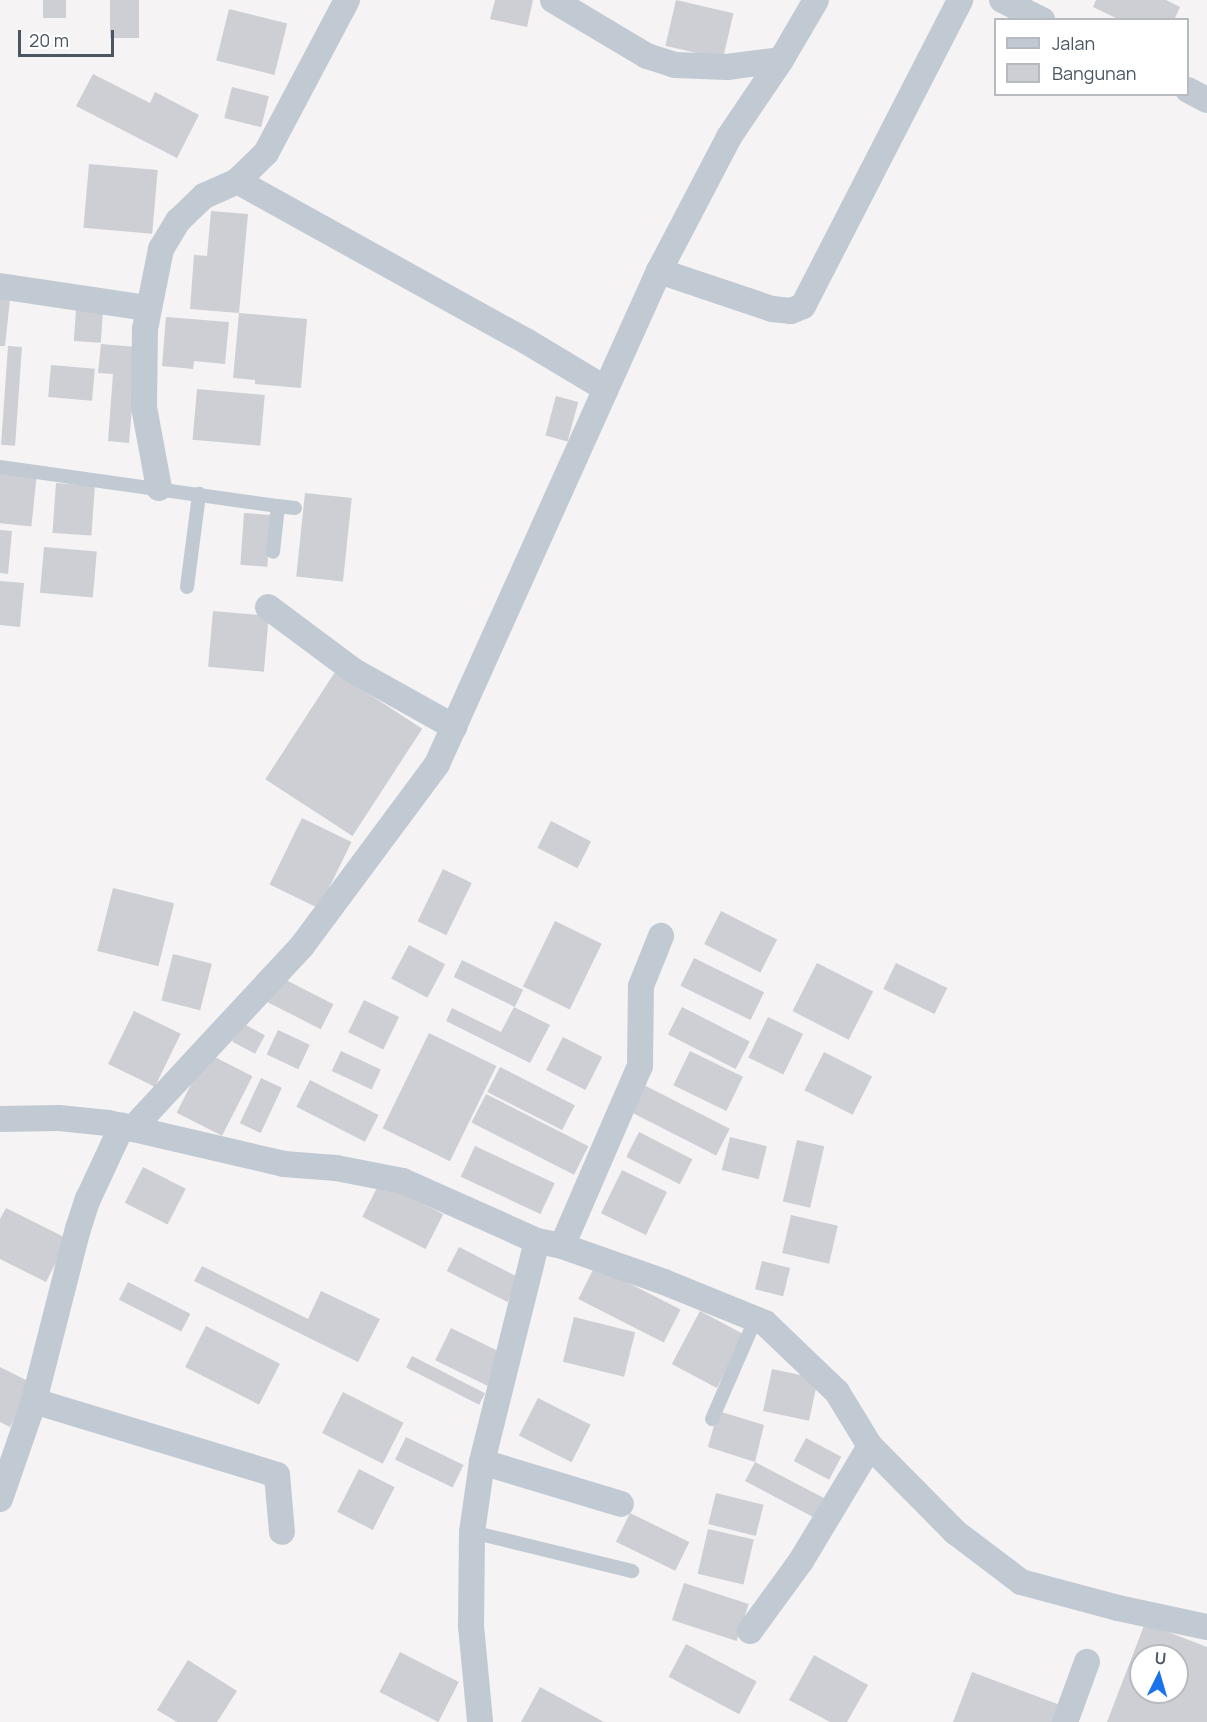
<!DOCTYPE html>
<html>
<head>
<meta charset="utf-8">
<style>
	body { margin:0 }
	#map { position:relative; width:1207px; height:1722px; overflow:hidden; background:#f5f3f3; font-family:Manrope,sans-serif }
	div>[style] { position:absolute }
	.building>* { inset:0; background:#cdcfd5; transform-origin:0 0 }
	.service>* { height:14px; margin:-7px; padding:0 7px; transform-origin:7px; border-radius:7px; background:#c1cad2 }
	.minor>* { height:26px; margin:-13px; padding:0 13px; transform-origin:13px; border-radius:13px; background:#c1cad2 }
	span { translate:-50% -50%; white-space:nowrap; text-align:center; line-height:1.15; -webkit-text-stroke:4.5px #fff; paint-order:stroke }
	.legend { position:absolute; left:994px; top:18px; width:195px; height:78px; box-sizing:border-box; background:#fff; border:2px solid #b7bbc0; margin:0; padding:8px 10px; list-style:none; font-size:18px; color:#4a5661 }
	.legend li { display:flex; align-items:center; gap:12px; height:30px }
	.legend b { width:30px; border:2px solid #b7bbc0 }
	.north { position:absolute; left:1129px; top:1644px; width:60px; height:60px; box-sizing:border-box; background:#fff; border:2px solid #b7bbc0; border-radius:50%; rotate:5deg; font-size:16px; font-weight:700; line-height:24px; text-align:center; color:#4a5661 }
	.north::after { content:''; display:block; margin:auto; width:21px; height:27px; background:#1a73e8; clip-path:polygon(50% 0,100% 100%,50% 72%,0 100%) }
	.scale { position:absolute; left:18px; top:30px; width:96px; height:27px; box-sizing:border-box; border:3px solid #4a5661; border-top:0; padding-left:8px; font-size:18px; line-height:21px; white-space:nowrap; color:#4a5661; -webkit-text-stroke:4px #fff; paint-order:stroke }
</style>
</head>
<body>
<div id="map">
	<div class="building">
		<i style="left:43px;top:0;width:23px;height:18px"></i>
		<i style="left:110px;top:0;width:29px;height:38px"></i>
		<i style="clip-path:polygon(495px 0,533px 0,527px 27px,490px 19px)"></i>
		<i style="left:676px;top:0;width:59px;height:47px;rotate:13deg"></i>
		<i style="clip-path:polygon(1096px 0,1166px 0,1180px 7px,1174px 20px,1120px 20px,1093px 7px)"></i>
		<i style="left:229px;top:9px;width:60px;height:53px;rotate:14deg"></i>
		<i style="clip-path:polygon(93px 74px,150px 103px,155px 92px,199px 115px,177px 158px,76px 106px)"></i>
		<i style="left:232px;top:87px;width:38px;height:32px;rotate:14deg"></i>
		<i style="left:89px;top:164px;width:69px;height:64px;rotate:5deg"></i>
		<i style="clip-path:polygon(211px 211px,248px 214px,239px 313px,190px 309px,194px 255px,207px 256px)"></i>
		<i style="clip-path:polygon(0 289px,11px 290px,5px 346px,0 346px)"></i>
		<i style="left:76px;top:310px;width:27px;height:31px;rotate:4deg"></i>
		<i style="clip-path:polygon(239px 313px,307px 319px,301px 388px,255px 384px,255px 380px,233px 378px)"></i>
		<i style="clip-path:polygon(166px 317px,229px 322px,225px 364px,194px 361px,193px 369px,162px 366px)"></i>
		<i style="clip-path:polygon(101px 344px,137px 347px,129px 443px,108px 441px,113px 374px,98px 373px)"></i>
		<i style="left:8px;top:346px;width:14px;height:99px;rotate:4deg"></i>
		<i style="left:51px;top:365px;width:44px;height:32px;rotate:5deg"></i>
		<i style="left:197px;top:389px;width:68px;height:51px;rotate:5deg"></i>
		<i style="left:556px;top:396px;width:23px;height:41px;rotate:15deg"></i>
		<i style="left:0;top:471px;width:37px;height:52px;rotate:6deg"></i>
		<i style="left:56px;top:483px;width:39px;height:50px;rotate:4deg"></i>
		<i style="left:305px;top:493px;width:47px;height:84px;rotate:6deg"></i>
		<i style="left:244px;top:513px;width:27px;height:52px;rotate:4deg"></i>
		<i style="clip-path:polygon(0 530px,12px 531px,8px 574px,0 573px)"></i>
		<i style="left:44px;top:547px;width:53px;height:46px;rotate:5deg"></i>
		<i style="clip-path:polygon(0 581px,24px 583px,20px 627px,0 625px)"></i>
		<i style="left:213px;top:611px;width:56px;height:56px;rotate:5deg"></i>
		<i style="left:335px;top:672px;width:104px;height:128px;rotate:33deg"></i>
		<i style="left:302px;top:818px;width:55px;height:74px;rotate:26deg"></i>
		<i style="left:551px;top:821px;width:45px;height:30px;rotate:27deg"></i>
		<i style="left:443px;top:869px;width:32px;height:58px;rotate:26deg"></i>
		<i style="left:113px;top:888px;width:63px;height:65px;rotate:14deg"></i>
		<i style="left:721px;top:911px;width:63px;height:37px;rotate:27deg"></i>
		<i style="left:555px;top:921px;width:52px;height:73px;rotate:26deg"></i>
		<i style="left:409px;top:945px;width:41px;height:38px;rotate:28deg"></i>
		<i style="left:173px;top:954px;width:40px;height:48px;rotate:14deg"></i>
		<i style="left:694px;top:958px;width:78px;height:31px;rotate:26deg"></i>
		<i style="left:462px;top:960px;width:68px;height:19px;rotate:26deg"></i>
		<i style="left:817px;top:963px;width:63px;height:54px;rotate:27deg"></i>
		<i style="left:896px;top:963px;width:57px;height:29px;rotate:26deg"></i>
		<i style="left:280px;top:977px;width:60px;height:28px;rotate:27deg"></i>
		<i style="left:364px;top:1000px;width:39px;height:36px;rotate:26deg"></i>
		<i style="clip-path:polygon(514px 1007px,550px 1025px,530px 1063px,446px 1021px,452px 1008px,501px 1032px)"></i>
		<i style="left:682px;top:1007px;width:76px;height:31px;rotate:27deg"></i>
		<i style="left:134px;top:1011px;width:52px;height:59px;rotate:26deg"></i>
		<i style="left:768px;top:1017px;width:39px;height:45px;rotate:26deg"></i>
		<i style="left:242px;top:1023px;width:26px;height:21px;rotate:28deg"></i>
		<i style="left:278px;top:1030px;width:35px;height:27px;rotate:25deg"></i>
		<i style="left:429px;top:1033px;width:75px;height:106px;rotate:26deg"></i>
		<i style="left:563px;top:1037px;width:44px;height:37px;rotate:27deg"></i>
		<i style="left:341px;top:1051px;width:44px;height:22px;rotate:25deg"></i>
		<i style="left:690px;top:1051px;width:59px;height:38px;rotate:26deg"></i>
		<i style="left:824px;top:1052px;width:54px;height:43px;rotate:27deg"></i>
		<i style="left:207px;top:1053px;width:51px;height:67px;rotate:27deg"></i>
		<i style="left:500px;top:1067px;width:84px;height:28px;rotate:27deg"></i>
		<i style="left:261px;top:1078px;width:23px;height:50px;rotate:25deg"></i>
		<i style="left:310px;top:1080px;width:77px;height:30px;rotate:27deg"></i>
		<i style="left:638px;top:1082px;width:103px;height:30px;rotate:27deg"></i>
		<i style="left:486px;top:1094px;width:115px;height:32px;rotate:27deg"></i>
		<i style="left:639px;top:1132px;width:60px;height:28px;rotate:27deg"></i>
		<i style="left:730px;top:1137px;width:38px;height:34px;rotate:14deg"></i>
		<i style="left:797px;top:1140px;width:28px;height:63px;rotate:13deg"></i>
		<i style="left:475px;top:1146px;width:88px;height:34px;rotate:25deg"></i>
		<i style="left:143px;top:1167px;width:48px;height:40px;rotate:27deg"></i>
		<i style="left:622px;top:1170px;width:50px;height:48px;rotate:26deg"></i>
		<i style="left:380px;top:1182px;width:71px;height:39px;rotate:27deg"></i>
		<i style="clip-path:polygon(6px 1208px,68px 1239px,46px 1282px,0 1259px,0 1219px)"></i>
		<i style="left:791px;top:1215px;width:48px;height:39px;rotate:13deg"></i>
		<i style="left:459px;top:1247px;width:68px;height:27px;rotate:27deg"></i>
		<i style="left:762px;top:1261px;width:29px;height:29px;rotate:14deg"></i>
		<i style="clip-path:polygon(202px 1266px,308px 1319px,321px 1291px,380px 1319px,358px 1362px,194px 1281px)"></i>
		<i style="left:595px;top:1266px;width:96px;height:37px;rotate:27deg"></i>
		<i style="left:128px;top:1282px;width:70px;height:20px;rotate:27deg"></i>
		<i style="left:700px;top:1311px;width:51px;height:60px;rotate:28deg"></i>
		<i style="left:574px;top:1317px;width:63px;height:46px;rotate:14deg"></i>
		<i style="left:206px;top:1326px;width:83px;height:46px;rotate:27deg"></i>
		<i style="left:451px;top:1328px;width:58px;height:36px;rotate:26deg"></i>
		<i style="left:412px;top:1356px;width:82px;height:13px;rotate:27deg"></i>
		<i style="clip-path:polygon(0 1367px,32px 1383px,10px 1427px,0 1422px)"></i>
		<i style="left:772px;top:1369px;width:47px;height:43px;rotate:12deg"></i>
		<i style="left:343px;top:1392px;width:68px;height:46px;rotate:27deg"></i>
		<i style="left:538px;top:1398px;width:59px;height:42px;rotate:27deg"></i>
		<i style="clip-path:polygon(718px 1411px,764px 1425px,755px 1462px,824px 1498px,813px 1517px,745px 1481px,755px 1462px,708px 1447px)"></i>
		<i style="left:406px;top:1437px;width:64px;height:25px;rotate:26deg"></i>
		<i style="left:806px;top:1438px;width:40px;height:26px;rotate:28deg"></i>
		<i style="left:359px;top:1469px;width:40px;height:48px;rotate:27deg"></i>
		<i style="left:716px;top:1493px;width:49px;height:32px;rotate:14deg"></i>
		<i style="left:630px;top:1513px;width:66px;height:32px;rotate:26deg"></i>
		<i style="left:708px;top:1529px;width:47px;height:46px;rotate:13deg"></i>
		<i style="left:684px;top:1583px;width:68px;height:39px;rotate:18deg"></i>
		<i style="clip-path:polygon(evenodd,1145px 1623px,1207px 1647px,1207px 1722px,1107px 1722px,1145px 1623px,1141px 1656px,1177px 1656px,1177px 1692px,1141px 1692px,1141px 1656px)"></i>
		<i style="left:686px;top:1644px;width:80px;height:37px;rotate:28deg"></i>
		<i style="left:400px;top:1652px;width:66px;height:45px;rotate:27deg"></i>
		<i style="clip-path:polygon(814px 1655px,868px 1685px,847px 1722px,830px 1722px,789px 1700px)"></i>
		<i style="clip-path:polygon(188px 1660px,237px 1691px,217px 1722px,177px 1722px,157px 1710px)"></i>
		<i style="clip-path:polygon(972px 1672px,1063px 1706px,1057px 1722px,953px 1722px)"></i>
		<i style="clip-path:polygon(540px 1687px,604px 1722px,521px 1722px)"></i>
	</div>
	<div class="service">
		<i style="left:0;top:467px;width:281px;rotate:8deg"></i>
		<i style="left:278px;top:506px;width:46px;rotate:96.2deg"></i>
		<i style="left:278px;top:506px;width:17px;rotate:7deg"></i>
		<i style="left:187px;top:587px;width:94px;rotate:-82.6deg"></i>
		<i style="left:712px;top:1419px;width:110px;rotate:-66.5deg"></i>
		<i style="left:472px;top:1532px;width:165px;rotate:13.7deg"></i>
	</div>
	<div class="minor">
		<i style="left:553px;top:0;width:109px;rotate:30.8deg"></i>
		<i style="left:647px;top:56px;width:29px;rotate:18deg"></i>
		<i style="left:675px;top:65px;width:52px;rotate:2.2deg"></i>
		<i style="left:727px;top:67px;width:54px;rotate:-7.4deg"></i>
		<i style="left:1002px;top:0;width:45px;rotate:26.6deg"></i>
		<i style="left:1188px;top:90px;width:21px;rotate:28deg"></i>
		<i style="left:237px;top:181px;width:330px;rotate:29deg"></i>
		<i style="left:526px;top:341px;width:93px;rotate:31deg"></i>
		<i style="left:659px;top:271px;width:119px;rotate:18.6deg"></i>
		<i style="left:772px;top:309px;width:19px;rotate:6deg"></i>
		<i style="left:791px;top:311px;width:13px;rotate:-23deg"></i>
		<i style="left:803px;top:306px;width:344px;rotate:-62.8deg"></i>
		<i style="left:0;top:286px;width:149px;rotate:8.5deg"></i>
		<i style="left:159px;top:488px;width:82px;rotate:-100.5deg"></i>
		<i style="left:144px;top:407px;width:78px;rotate:-89.3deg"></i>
		<i style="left:145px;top:329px;width:82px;rotate:-78.7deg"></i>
		<i style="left:161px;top:249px;width:33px;rotate:-59deg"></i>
		<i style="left:178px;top:221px;width:36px;rotate:-44deg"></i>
		<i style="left:204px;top:196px;width:36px;rotate:-24deg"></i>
		<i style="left:237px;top:181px;width:40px;rotate:-44deg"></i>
		<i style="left:266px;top:153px;width:173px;rotate:-62.1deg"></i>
		<i style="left:268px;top:607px;width:107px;rotate:36.7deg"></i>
		<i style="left:354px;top:671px;width:115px;rotate:29.2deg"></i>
		<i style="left:0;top:1119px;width:59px;rotate:-1deg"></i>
		<i style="left:59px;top:1118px;width:49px;rotate:5.8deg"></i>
		<i style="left:108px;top:1123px;width:181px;rotate:13.1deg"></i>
		<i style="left:284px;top:1164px;width:52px;rotate:4.4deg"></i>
		<i style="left:336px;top:1168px;width:68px;rotate:11deg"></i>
		<i style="left:403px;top:1181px;width:147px;rotate:24.1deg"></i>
		<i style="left:537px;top:1241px;width:228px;rotate:104deg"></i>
		<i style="left:482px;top:1462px;width:71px;rotate:98.1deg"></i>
		<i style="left:472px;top:1532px;width:94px;rotate:90.6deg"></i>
		<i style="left:471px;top:1626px;width:96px;rotate:84.6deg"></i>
		<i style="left:132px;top:1129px;width:250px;rotate:-47.1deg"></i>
		<i style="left:302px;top:946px;width:227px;rotate:-53.4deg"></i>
		<i style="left:437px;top:764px;width:541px;rotate:-65.76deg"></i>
		<i style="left:659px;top:271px;width:151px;rotate:-62.4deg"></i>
		<i style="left:729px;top:137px;width:93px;rotate:-56deg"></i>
		<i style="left:781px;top:60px;width:69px;rotate:-59.7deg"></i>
		<i style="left:537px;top:1241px;width:25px;rotate:11deg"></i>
		<i style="left:562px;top:1246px;width:108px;rotate:19.4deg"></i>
		<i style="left:664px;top:1282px;width:109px;rotate:22.1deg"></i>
		<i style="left:765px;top:1323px;width:100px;rotate:43.8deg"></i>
		<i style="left:837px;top:1392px;width:63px;rotate:58.6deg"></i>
		<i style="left:870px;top:1446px;width:121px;rotate:45.3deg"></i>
		<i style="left:955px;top:1532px;width:83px;rotate:37.1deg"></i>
		<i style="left:1021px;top:1582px;width:100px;rotate:15deg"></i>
		<i style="left:1118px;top:1608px;width:91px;rotate:12.1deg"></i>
		<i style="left:562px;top:1246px;width:196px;rotate:-66.6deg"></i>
		<i style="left:640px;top:1066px;width:80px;rotate:-89.3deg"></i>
		<i style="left:641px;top:986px;width:54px;rotate:-68.2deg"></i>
		<i style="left:34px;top:1401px;width:254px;rotate:16.9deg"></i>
		<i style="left:277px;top:1475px;width:57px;rotate:85deg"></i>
		<i style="left:482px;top:1462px;width:145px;rotate:16.8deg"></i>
		<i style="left:0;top:1499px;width:104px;rotate:-70.9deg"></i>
		<i style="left:34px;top:1401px;width:178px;rotate:-75.7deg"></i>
		<i style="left:78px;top:1229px;width:32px;rotate:-72deg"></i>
		<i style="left:88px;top:1199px;width:81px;rotate:-65deg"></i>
		<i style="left:750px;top:1631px;width:87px;rotate:-53.9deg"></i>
		<i style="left:801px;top:1561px;width:134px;rotate:-59deg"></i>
		<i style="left:1065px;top:1722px;width:64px;rotate:-69.9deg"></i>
	</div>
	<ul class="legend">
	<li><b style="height:8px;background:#c1cad2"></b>Jalan</li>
	<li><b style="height:16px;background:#cdcfd5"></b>Bangunan</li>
	</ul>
	<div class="north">U</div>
	<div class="scale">20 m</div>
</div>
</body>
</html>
